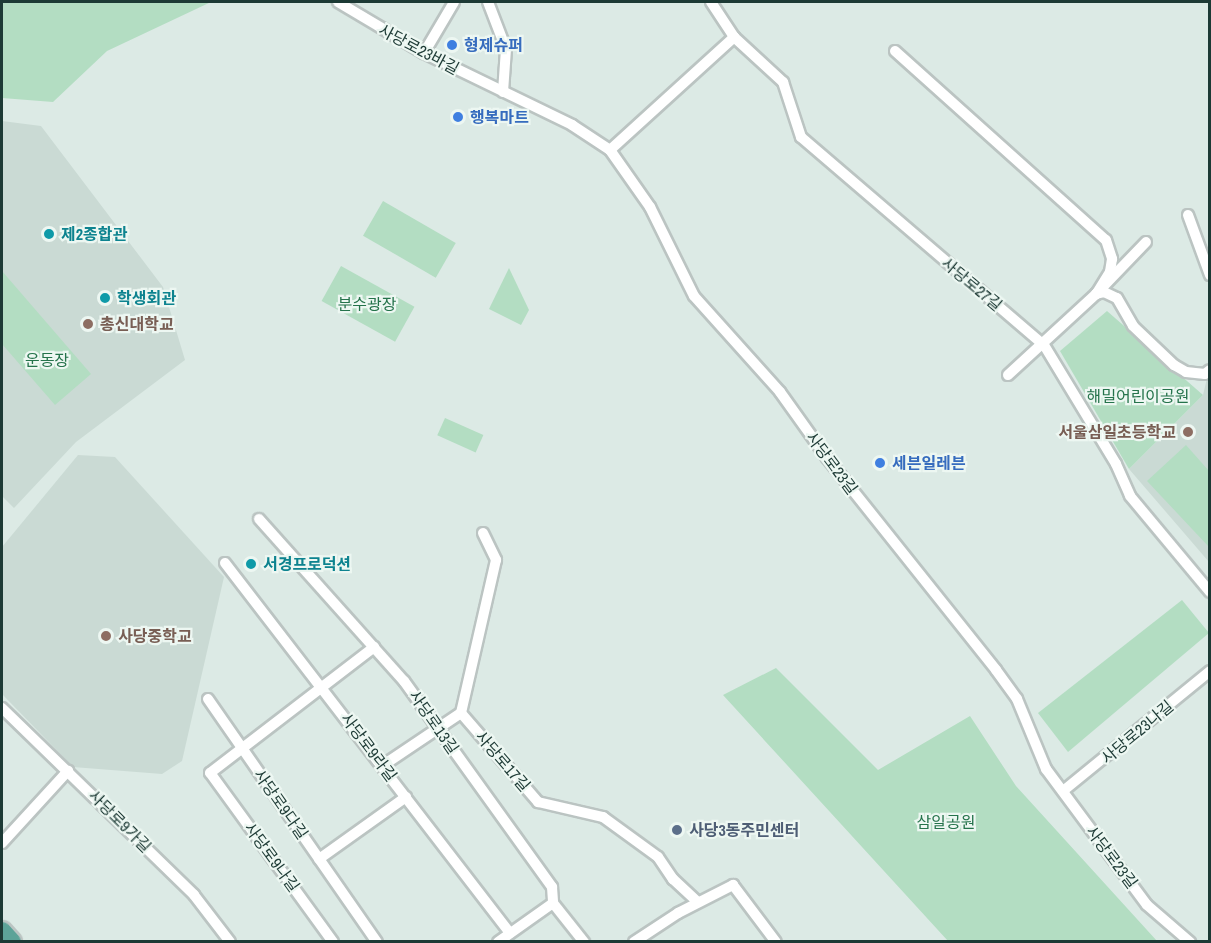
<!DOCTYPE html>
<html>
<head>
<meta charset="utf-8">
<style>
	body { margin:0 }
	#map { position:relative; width:1211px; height:943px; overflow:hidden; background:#dceae5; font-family:"Archivo Narrow","Noto Sans KR",sans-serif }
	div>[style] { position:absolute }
	.built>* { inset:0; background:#cadad4 }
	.green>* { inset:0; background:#b3ddc2; transform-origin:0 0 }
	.roads { filter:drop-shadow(2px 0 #bbc4c2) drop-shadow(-2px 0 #bbc4c2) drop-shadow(0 2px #bbc4c2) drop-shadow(0 -2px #bbc4c2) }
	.minor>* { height:10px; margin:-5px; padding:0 5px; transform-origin:5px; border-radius:5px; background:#fff }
	.primary>* { height:18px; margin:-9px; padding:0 9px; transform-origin:9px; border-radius:9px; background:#5da398 }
	.dots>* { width:16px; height:16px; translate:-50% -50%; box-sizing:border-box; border:3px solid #edf7f2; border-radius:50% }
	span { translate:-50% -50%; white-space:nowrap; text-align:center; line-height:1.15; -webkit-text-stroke:4.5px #edf7f2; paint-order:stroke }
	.shop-label { font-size:16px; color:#366cbe; font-weight:700 }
	.left { translate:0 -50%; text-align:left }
	.street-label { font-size:16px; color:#1d3a35 }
	.culture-label { font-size:16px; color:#0d838f; font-weight:700 }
	.park-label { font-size:16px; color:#25734b }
	.education-label { font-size:16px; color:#785e54; font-weight:700 }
	.right { translate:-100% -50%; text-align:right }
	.service-label { font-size:16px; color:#4e5e75; font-weight:700 }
	.frame { position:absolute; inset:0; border:3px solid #1d3a35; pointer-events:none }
</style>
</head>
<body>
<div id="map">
	<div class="built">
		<i style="clip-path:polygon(2px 121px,41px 126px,163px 287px,185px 360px,76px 442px,14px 508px,2px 496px)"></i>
		<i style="clip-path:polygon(1209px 370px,1209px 562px,1129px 469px,1203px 395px)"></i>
		<i style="clip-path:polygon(78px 455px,115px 457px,224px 577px,182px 761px,162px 774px,73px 767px,2px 694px,2px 547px)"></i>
	</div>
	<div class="green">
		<i style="clip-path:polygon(2px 2px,211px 2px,107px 51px,53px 102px,2px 98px)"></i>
		<i style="left:383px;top:201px;width:84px;height:40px;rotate:30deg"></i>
		<i style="left:341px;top:266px;width:84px;height:40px;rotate:29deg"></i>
		<i style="clip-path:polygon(509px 268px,529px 310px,521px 325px,489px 309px)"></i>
		<i style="clip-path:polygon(2px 271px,91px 374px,55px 405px,2px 344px)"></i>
		<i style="clip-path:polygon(1107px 311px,1203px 395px,1129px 469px,1060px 351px)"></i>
		<i style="left:445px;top:418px;width:42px;height:19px;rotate:24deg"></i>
		<i style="clip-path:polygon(1186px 445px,1209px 471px,1209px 547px,1147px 481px)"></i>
		<i style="clip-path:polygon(1182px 600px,1209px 633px,1068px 752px,1038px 713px)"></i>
		<i style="clip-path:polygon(776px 668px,878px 770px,970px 716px,1016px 786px,1157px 941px,948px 941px,723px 695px)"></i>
	</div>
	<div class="roads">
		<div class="minor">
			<i style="left:338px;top:2px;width:100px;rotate:30.7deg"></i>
			<i style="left:424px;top:53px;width:165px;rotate:25.9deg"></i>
			<i style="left:572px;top:125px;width:45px;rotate:33.3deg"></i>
			<i style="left:610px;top:150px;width:70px;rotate:54.9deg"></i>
			<i style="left:650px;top:207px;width:99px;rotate:63.7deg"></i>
			<i style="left:694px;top:296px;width:129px;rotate:48.1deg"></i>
			<i style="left:780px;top:392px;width:81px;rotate:54.5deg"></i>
			<i style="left:827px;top:458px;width:271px;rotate:51.4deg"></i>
			<i style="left:996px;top:670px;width:36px;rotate:54deg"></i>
			<i style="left:1017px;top:699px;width:76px;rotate:67.5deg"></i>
			<i style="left:1046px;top:769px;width:169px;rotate:53.4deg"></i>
			<i style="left:1147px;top:905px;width:57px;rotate:40.7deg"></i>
			<i style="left:488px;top:2px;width:50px;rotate:69deg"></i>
			<i style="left:506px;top:49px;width:43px;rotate:94deg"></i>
			<i style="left:711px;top:2px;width:42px;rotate:56.7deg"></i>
			<i style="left:734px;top:37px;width:67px;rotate:42.6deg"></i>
			<i style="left:783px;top:82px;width:58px;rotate:71.9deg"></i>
			<i style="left:801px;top:137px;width:320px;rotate:40.6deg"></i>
			<i style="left:1044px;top:345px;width:139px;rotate:58.8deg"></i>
			<i style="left:1116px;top:464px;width:35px;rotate:66deg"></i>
			<i style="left:1130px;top:496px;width:125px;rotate:50.2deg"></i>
			<i style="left:895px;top:51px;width:283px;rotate:41.9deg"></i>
			<i style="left:1106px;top:240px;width:20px;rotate:72deg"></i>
			<i style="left:1112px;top:259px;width:13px;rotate:99deg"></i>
			<i style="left:1110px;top:272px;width:26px;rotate:122deg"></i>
			<i style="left:424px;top:53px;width:59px;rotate:-59.5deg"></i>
			<i style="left:610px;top:150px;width:168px;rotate:-42.3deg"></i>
			<i style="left:1188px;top:215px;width:64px;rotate:69.9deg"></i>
			<i style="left:1096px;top:294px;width:8px;rotate:-14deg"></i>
			<i style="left:1104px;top:292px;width:14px;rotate:25deg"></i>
			<i style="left:1117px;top:298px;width:32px;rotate:60deg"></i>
			<i style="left:1133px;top:326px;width:57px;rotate:43.6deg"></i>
			<i style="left:1174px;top:365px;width:14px;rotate:30deg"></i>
			<i style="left:1186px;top:372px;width:19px;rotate:6deg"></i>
			<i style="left:1205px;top:374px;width:6px;rotate:-39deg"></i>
			<i style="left:1008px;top:375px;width:120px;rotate:-42.6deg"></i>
			<i style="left:1096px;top:294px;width:72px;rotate:-46.1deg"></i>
			<i style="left:259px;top:519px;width:217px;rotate:48.2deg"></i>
			<i style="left:404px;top:681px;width:254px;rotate:54.3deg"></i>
			<i style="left:552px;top:887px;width:16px;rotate:86deg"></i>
			<i style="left:553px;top:903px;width:50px;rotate:51.5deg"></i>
			<i style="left:483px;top:533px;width:30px;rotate:64deg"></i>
			<i style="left:496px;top:560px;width:157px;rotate:102.9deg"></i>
			<i style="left:461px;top:713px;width:118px;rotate:49.1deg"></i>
			<i style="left:538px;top:802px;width:67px;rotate:13deg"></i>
			<i style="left:603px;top:817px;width:68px;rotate:36deg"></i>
			<i style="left:658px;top:857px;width:27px;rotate:56deg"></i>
			<i style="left:673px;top:879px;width:34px;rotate:43deg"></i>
			<i style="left:225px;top:563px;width:467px;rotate:52.4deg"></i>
			<i style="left:208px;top:699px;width:296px;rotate:55.2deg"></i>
			<i style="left:2px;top:708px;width:268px;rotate:44.2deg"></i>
			<i style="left:194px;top:895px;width:59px;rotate:52.5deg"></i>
			<i style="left:382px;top:766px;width:95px;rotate:-33.9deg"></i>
			<i style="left:1063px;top:791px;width:190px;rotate:-39.2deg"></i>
			<i style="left:2px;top:843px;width:98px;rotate:-47.5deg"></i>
			<i style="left:319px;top:859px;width:107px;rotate:-35.5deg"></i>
			<i style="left:333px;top:942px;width:209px;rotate:-126deg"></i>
			<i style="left:210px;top:773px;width:207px;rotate:-37.5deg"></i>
			<i style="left:498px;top:942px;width:67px;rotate:-35.3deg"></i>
			<i style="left:634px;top:942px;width:53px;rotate:-33.4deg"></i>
			<i style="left:678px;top:913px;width:62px;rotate:-27deg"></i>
			<i style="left:733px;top:885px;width:71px;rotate:53deg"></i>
		</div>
		<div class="primary">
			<i style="left:2px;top:931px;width:15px;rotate:48deg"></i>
		</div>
	</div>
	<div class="dots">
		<i style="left:452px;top:45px;background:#3f7fe0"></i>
		<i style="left:458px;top:117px;background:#3f7fe0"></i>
		<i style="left:49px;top:234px;background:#0f9aa8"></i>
		<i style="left:105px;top:298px;background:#0f9aa8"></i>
		<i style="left:88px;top:324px;background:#8d6e63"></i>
		<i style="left:1188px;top:432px;background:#8d6e63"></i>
		<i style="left:880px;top:463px;background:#3f7fe0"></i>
		<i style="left:251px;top:564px;background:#0f9aa8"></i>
		<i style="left:106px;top:636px;background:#8d6e63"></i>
		<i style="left:677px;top:830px;background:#5c6f8a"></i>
	</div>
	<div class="shop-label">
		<span class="left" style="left:464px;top:45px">형제슈퍼</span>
		<span class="left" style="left:470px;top:117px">행복마트</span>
		<span class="left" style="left:892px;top:463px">세븐일레븐</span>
	</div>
	<div class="street-label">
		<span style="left:419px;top:49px;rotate:28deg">사당로23바길</span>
		<span style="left:972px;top:284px;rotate:40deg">사당로27길</span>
		<span style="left:832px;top:463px;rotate:53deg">사당로23길</span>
		<span style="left:434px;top:722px;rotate:55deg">사당로13길</span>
		<span style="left:1137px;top:732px;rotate:-40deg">사당로23나길</span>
		<span style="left:369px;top:747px;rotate:53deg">사당로9라길</span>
		<span style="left:503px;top:761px;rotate:49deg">사당로17길</span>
		<span style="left:281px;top:804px;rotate:55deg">사당로9다길</span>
		<span style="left:120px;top:821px;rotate:45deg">사당로9가길</span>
		<span style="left:272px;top:857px;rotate:54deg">사당로9나길</span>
		<span style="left:1112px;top:857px;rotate:53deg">사당로23길</span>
	</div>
	<div class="culture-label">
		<span class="left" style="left:61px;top:234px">제2종합관</span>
		<span class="left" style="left:117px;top:298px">학생회관</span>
		<span class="left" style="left:263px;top:564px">서경프로덕션</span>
	</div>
	<div class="park-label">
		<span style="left:367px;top:304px">분수광장</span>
		<span style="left:47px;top:360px">운동장</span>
		<span style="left:1138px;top:396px">해밀어린이공원</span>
		<span style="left:946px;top:822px">삼일공원</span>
	</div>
	<div class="education-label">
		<span class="left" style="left:100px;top:324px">총신대학교</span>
		<span class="right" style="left:1176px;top:432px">서울삼일초등학교</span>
		<span class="left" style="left:118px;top:636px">사당중학교</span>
	</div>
	<div class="service-label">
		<span class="left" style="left:689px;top:830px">사당3동주민센터</span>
	</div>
	<div class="frame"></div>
</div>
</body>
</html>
